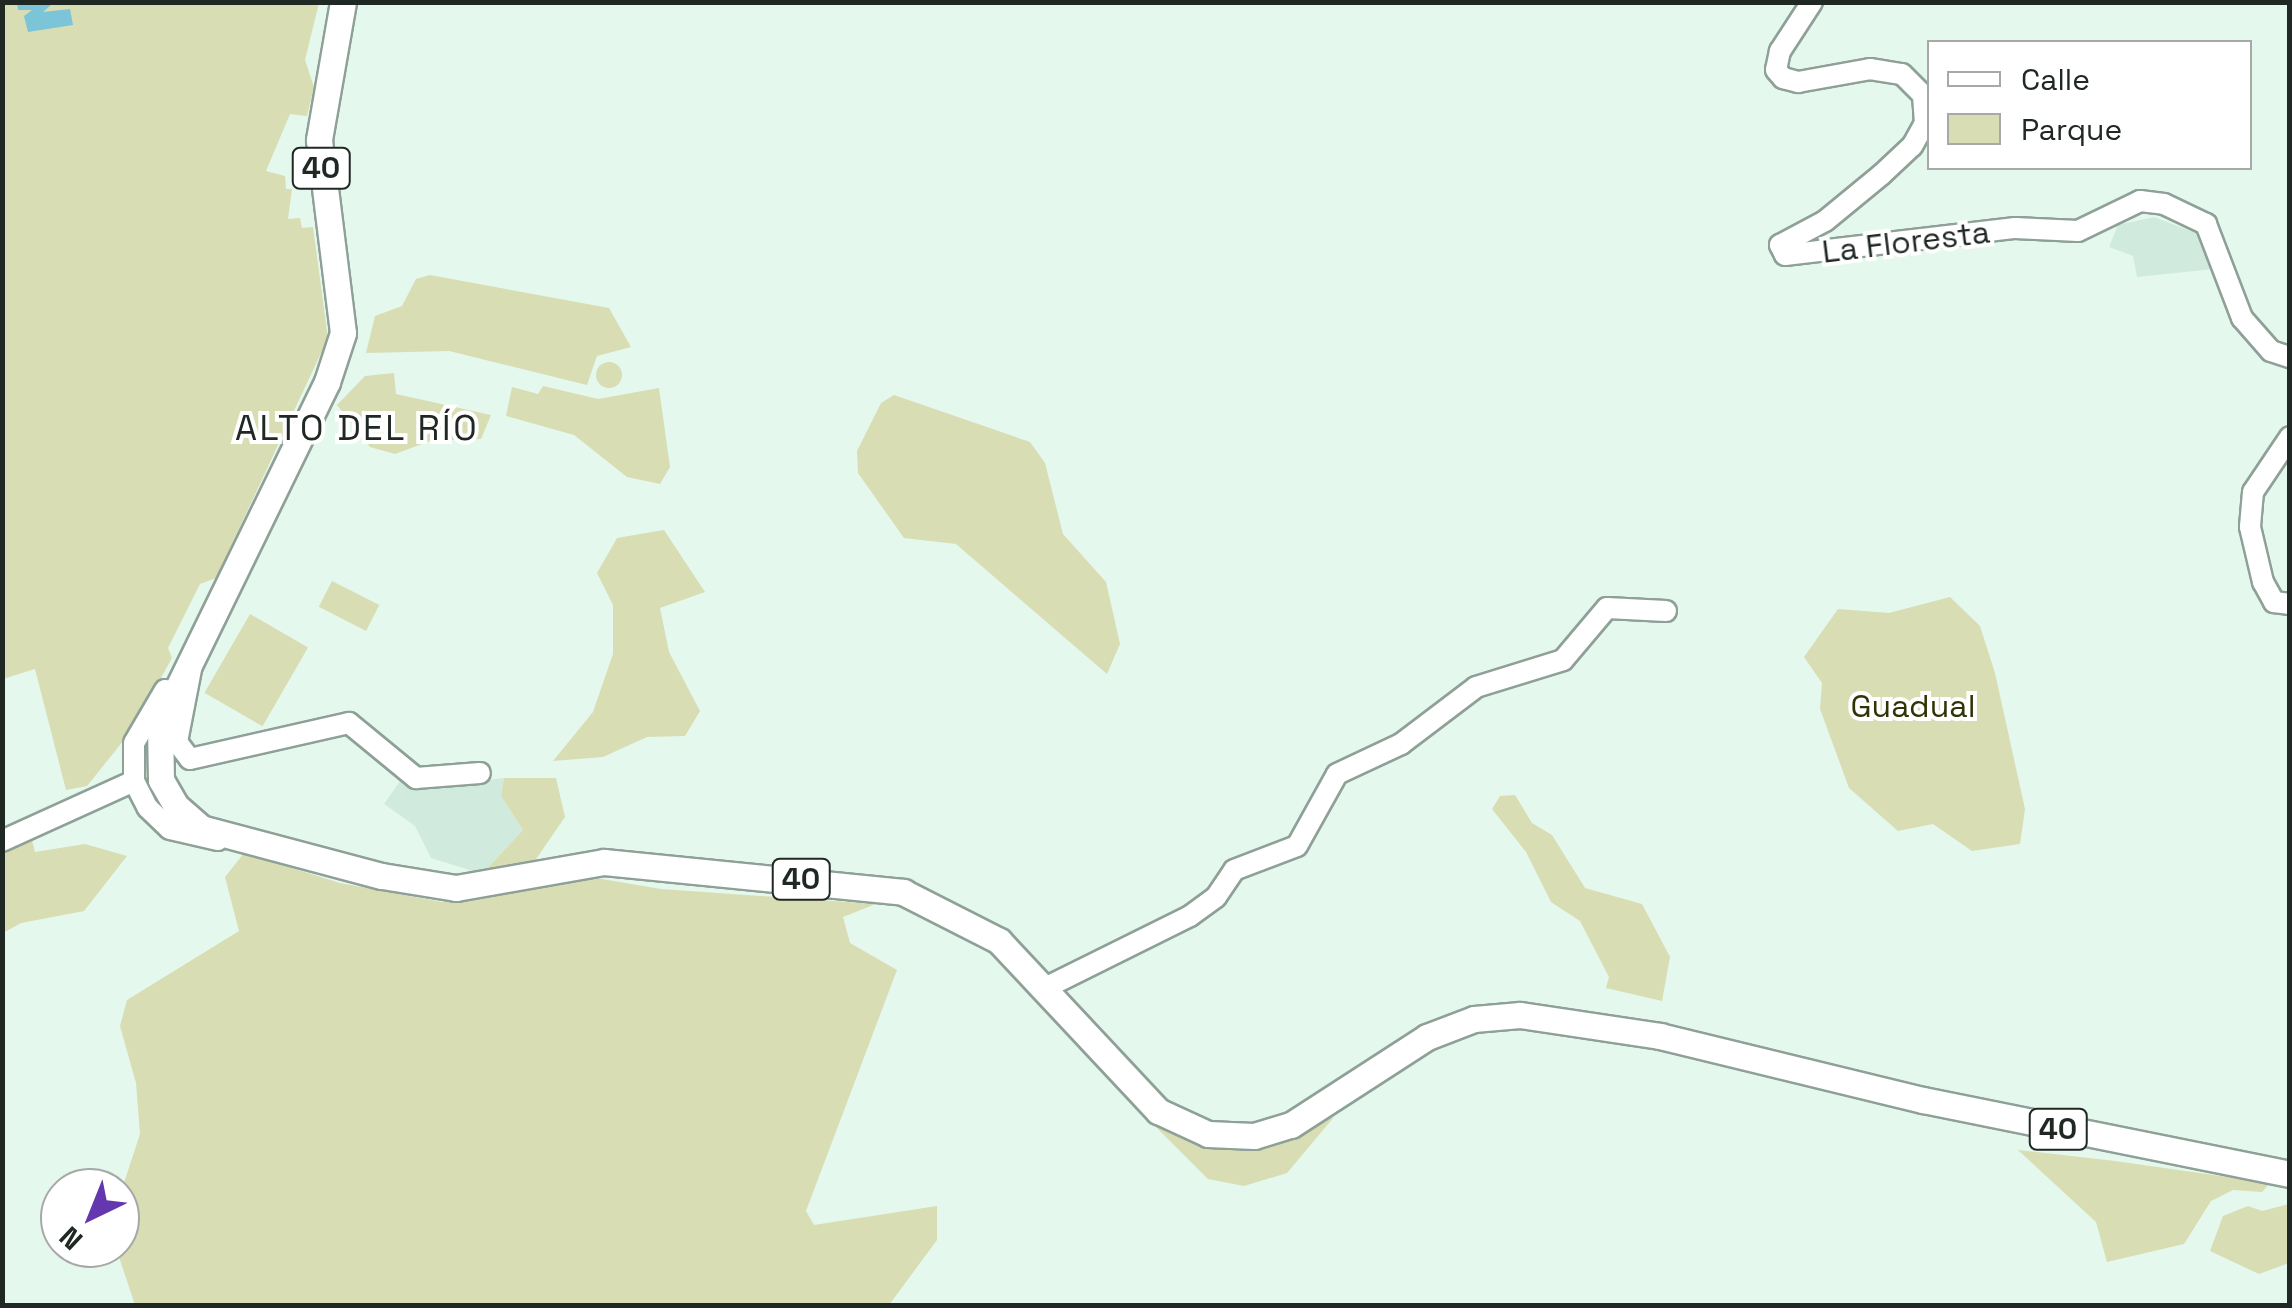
<!DOCTYPE html>
<html>
<head>
<meta charset="utf-8">
<style>
	body { margin:0 }
	#map { position:relative; width:2292px; height:1308px; overflow:hidden; background:#e4f8ee; font-family:"Space Grotesk",sans-serif }
	div>[style] { position:absolute }
	.built>* { inset:0; background:#d0ebde }
	.green>* { inset:0; background:#d8ddb3; transform-origin:0 0 }
	.round { border-radius:50% }
	.water>* { inset:0; background:#7cc4d8 }
	.roads { filter:drop-shadow(2px 0 #8ea097) drop-shadow(-2px 0 #8ea097) drop-shadow(0 2px #8ea097) drop-shadow(0 -2px #8ea097) }
	.minor>* { height:20px; margin:-10px; padding:0 10px; transform-origin:10px; border-radius:10px; background:#fff }
	.major>* { height:25px; margin:-12.5px; padding:0 12.5px; transform-origin:12.5px; border-radius:12.5px; background:#fff }
	span { translate:-50% -50%; white-space:nowrap; text-align:center; line-height:1.15; -webkit-text-stroke:8px #fff; paint-order:stroke }
	.shield-label span { padding:2px 8px; background:#fff; border:2px solid; border-radius:8px; -webkit-text-stroke-width:0 }
	.shield-label { font-size:30px; color:#202824; font-weight:700 }
	.street-label { font-size:32px; color:#202824 }
	.park-label { font-size:32px; color:#303305 }
	.neighbourhood-label { font-size:35px; color:#202824; letter-spacing:2.5px }
	.frame { position:absolute; inset:0; border:5px solid #202824; pointer-events:none }
	.legend { position:absolute; left:1927px; top:40px; width:325px; height:130px; box-sizing:border-box; background:#fff; border:2px solid #a6a9a7; margin:0; padding:12px 18px; list-style:none; font-size:30px; color:#202824 }
	.legend li { display:flex; align-items:center; gap:20px; height:50px }
	.legend b { width:50px; border:2px solid #a6a9a7 }
	.north { position:absolute; left:40px; top:1168px; width:100px; height:100px; box-sizing:border-box; background:#fff; border:2px solid #a6a9a7; border-radius:50%; rotate:223deg; font-size:28px; font-weight:700; line-height:40px; text-align:center; color:#202824 }
	.north::after { content:''; display:block; margin:auto; width:35px; height:45px; background:#6437af; clip-path:polygon(50% 0,100% 100%,50% 72%,0 100%) }
</style>
</head>
<body>
<div id="map">
	<div class="built">
		<i style="clip-path:polygon(2154px 217px,2201px 235px,2214px 269px,2137px 277px,2133px 256px,2109px 247px,2118px 225px)"></i>
		<i style="clip-path:polygon(402px 778px,432px 787px,504px 778px,501px 796px,523px 830px,482px 874px,431px 858px,415px 826px,384px 804px)"></i>
	</div>
	<div class="green">
		<i style="clip-path:polygon(2px 3px,319px 3px,305px 60px,314px 87px,307px 116px,290px 114px,266px 171px,285px 176px,286px 189px,292px 189px,288px 219px,300px 218px,302px 228px,313px 227px,328px 338px,216px 578px,200px 584px,168px 648px,172px 658px,132px 730px,87px 786px,66px 790px,35px 669px,3px 679px)"></i>
		<i style="clip-path:polygon(430px 275px,609px 308px,631px 347px,597px 356px,587px 385px,449px 351px,366px 353px,375px 316px,402px 306px,416px 279px)"></i>
		<i class="round" style="left:596px;top:362px;width:26px;height:26px"></i>
		<i style="clip-path:polygon(394px 373px,396px 394px,491px 415px,481px 439px,430px 441px,395px 454px,370px 447px,337px 405px,365px 376px)"></i>
		<i style="clip-path:polygon(543px 386px,598px 399px,659px 388px,670px 467px,660px 484px,627px 477px,574px 435px,506px 416px,512px 387px,538px 394px)"></i>
		<i style="clip-path:polygon(894px 395px,1030px 442px,1045px 463px,1063px 534px,1106px 582px,1120px 644px,1107px 674px,956px 544px,904px 538px,858px 473px,857px 451px,881px 403px)"></i>
		<i style="clip-path:polygon(664px 530px,705px 592px,660px 608px,669px 652px,700px 711px,685px 736px,647px 737px,603px 757px,553px 761px,593px 712px,613px 654px,613px 605px,597px 573px,617px 538px)"></i>
		<i style="left:332px;top:581px;width:53px;height:29px;rotate:27deg"></i>
		<i style="clip-path:polygon(1950px 597px,1980px 626px,1995px 673px,2025px 809px,2020px 844px,1972px 851px,1933px 824px,1898px 831px,1849px 788px,1820px 709px,1822px 683px,1804px 657px,1838px 609px,1889px 613px)"></i>
		<i style="left:250px;top:614px;width:67px;height:91px;rotate:30deg"></i>
		<i style="clip-path:polygon(504px 778px,556px 778px,565px 817px,534px 862px,482px 874px,523px 830px,501px 796px)"></i>
		<i style="clip-path:polygon(1515px 795px,1532px 823px,1552px 835px,1585px 888px,1642px 904px,1670px 957px,1662px 1001px,1606px 988px,1609px 977px,1580px 921px,1551px 902px,1526px 852px,1492px 809px,1500px 796px)"></i>
		<i style="clip-path:polygon(32px 840px,35px 852px,85px 844px,127px 856px,84px 911px,21px 923px,3px 933px,3px 849px)"></i>
		<i style="clip-path:polygon(244px 853px,340px 883px,442px 902px,578px 875px,661px 889px,876px 904px,843px 917px,850px 943px,897px 970px,806px 1211px,814px 1225px,937px 1206px,937px 1240px,889px 1305px,135px 1305px,116px 1248px,120px 1195px,140px 1134px,136px 1083px,120px 1026px,127px 1000px,239px 931px,225px 877px)"></i>
		<i style="clip-path:polygon(1121px 1092px,1166px 1129px,1206px 1148px,1259px 1149px,1334px 1117px,1287px 1173px,1244px 1186px,1208px 1179px)"></i>
		<i style="clip-path:polygon(2018px 1150px,2115px 1161px,2270px 1183px,2262px 1192px,2233px 1190px,2211px 1201px,2184px 1244px,2107px 1262px,2096px 1222px)"></i>
		<i style="clip-path:polygon(2289px 1204px,2289px 1263px,2259px 1274px,2210px 1251px,2223px 1216px,2248px 1206px,2262px 1211px)"></i>
	</div>
	<div class="water">
		<i style="clip-path:polygon(17px 3px,53px 3px,43px 12px,70px 9px,73px 25px,28px 32px,24px 16px,32px 10px,18px 10px)"></i>
	</div>
	<div class="roads">
		<div class="minor">
			<i style="left:1812px;top:2px;width:59px;rotate:123.1deg"></i>
			<i style="left:1780px;top:51px;width:19px;rotate:102deg"></i>
			<i style="left:1776px;top:70px;width:11px;rotate:49deg"></i>
			<i style="left:1783px;top:78px;width:16px;rotate:15deg"></i>
			<i style="left:1798px;top:82px;width:73px;rotate:-10.2deg"></i>
			<i style="left:1870px;top:69px;width:32px;rotate:9deg"></i>
			<i style="left:1902px;top:74px;width:30px;rotate:45deg"></i>
			<i style="left:1923px;top:95px;width:28px;rotate:86deg"></i>
			<i style="left:1925px;top:123px;width:26px;rotate:119deg"></i>
			<i style="left:1912px;top:146px;width:42px;rotate:136.9deg"></i>
			<i style="left:1881px;top:175px;width:72px;rotate:140.6deg"></i>
			<i style="left:1825px;top:221px;width:51px;rotate:151.9deg"></i>
			<i style="left:1780px;top:245px;width:11px;rotate:63deg"></i>
			<i style="left:1785px;top:255px;width:232px;rotate:-6.7deg"></i>
			<i style="left:2015px;top:228px;width:63px;rotate:2.7deg"></i>
			<i style="left:2078px;top:231px;width:69px;rotate:-25.8deg"></i>
			<i style="left:2140px;top:201px;width:24px;rotate:7deg"></i>
			<i style="left:2164px;top:204px;width:47px;rotate:25.5deg"></i>
			<i style="left:2206px;top:224px;width:101px;rotate:69deg"></i>
			<i style="left:2242px;top:318px;width:44px;rotate:48.7deg"></i>
			<i style="left:2271px;top:351px;width:20px;rotate:18deg"></i>
			<i style="left:2290px;top:437px;width:66px;rotate:123.9deg"></i>
			<i style="left:2253px;top:492px;width:35px;rotate:95deg"></i>
			<i style="left:2250px;top:527px;width:57px;rotate:76.7deg"></i>
			<i style="left:2263px;top:582px;width:23px;rotate:61deg"></i>
			<i style="left:2274px;top:602px;width:16px;rotate:7deg"></i>
			<i style="left:193px;top:659px;width:85px;rotate:100.9deg"></i>
			<i style="left:177px;top:742px;width:21px;rotate:53deg"></i>
			<i style="left:190px;top:759px;width:163px;rotate:-12.8deg"></i>
			<i style="left:349px;top:723px;width:87px;rotate:39.4deg"></i>
			<i style="left:416px;top:778px;width:64px;rotate:-4.5deg"></i>
			<i style="left:165px;top:690px;width:61px;rotate:120.3deg"></i>
			<i style="left:134px;top:743px;width:38px;rotate:90deg"></i>
			<i style="left:134px;top:781px;width:30px;rotate:63deg"></i>
			<i style="left:148px;top:808px;width:30px;rotate:44deg"></i>
			<i style="left:170px;top:829px;width:49px;rotate:12.9deg"></i>
			<i style="left:2px;top:841px;width:145px;rotate:-24.4deg"></i>
			<i style="left:1047px;top:987px;width:160px;rotate:-26.4deg"></i>
			<i style="left:1190px;top:916px;width:32px;rotate:-36deg"></i>
			<i style="left:1216px;top:897px;width:32px;rotate:-56deg"></i>
			<i style="left:1234px;top:870px;width:67px;rotate:-20.9deg"></i>
			<i style="left:1297px;top:846px;width:82px;rotate:-60.9deg"></i>
			<i style="left:1337px;top:774px;width:71px;rotate:-25.1deg"></i>
			<i style="left:1401px;top:744px;width:94px;rotate:-37.2deg"></i>
			<i style="left:1476px;top:687px;width:91px;rotate:-17.2deg"></i>
			<i style="left:1563px;top:660px;width:68px;rotate:-49.8deg"></i>
			<i style="left:1607px;top:608px;width:59px;rotate:2.9deg"></i>
		</div>
		<div class="major">
			<i style="left:343px;top:2px;width:140px;rotate:99.9deg"></i>
			<i style="left:319px;top:140px;width:194px;rotate:82.9deg"></i>
			<i style="left:343px;top:333px;width:52px;rotate:108.1deg"></i>
			<i style="left:327px;top:382px;width:381px;rotate:116deg"></i>
			<i style="left:160px;top:724px;width:56px;rotate:89deg"></i>
			<i style="left:161px;top:780px;width:30px;rotate:60deg"></i>
			<i style="left:176px;top:806px;width:33px;rotate:41deg"></i>
			<i style="left:201px;top:828px;width:187px;rotate:14.9deg"></i>
			<i style="left:382px;top:876px;width:75px;rotate:9.2deg"></i>
			<i style="left:456px;top:888px;width:150px;rotate:-10deg"></i>
			<i style="left:604px;top:862px;width:301px;rotate:5.7deg"></i>
			<i style="left:903px;top:892px;width:108px;rotate:27deg"></i>
			<i style="left:999px;top:941px;width:233px;rotate:46.9deg"></i>
			<i style="left:1158px;top:1111px;width:55px;rotate:24.7deg"></i>
			<i style="left:1208px;top:1134px;width:46px;rotate:2.5deg"></i>
			<i style="left:1254px;top:1136px;width:39px;rotate:-17deg"></i>
			<i style="left:1291px;top:1125px;width:162px;rotate:-32.9deg"></i>
			<i style="left:1427px;top:1037px;width:50px;rotate:-21deg"></i>
			<i style="left:1474px;top:1019px;width:46px;rotate:-5deg"></i>
			<i style="left:1520px;top:1015px;width:142px;rotate:8.5deg"></i>
			<i style="left:1660px;top:1036px;width:271px;rotate:13.7deg"></i>
			<i style="left:1923px;top:1100px;width:374px;rotate:11.4deg"></i>
		</div>
	</div>
	<div class="shield-label">
		<span style="left:321px;top:168px">40</span>
		<span style="left:801px;top:879px">40</span>
		<span style="left:2058px;top:1129px">40</span>
	</div>
	<div class="street-label">
		<span style="left:1906px;top:242px;rotate:-7deg">La Floresta</span>
	</div>
	<div class="park-label">
		<span style="left:1913px;top:706px">Guadual</span>
	</div>
	<div class="neighbourhood-label">
		<span style="left:357px;top:428px">ALTO DEL RÍO</span>
	</div>
	<div class="frame"></div>
	<ul class="legend">
	<li><b style="height:12px;background:#fff"></b>Calle</li>
	<li><b style="height:28px;background:#d8ddb3"></b>Parque</li>
	</ul>
	<div class="north">N</div>
</div>
</body>
</html>
